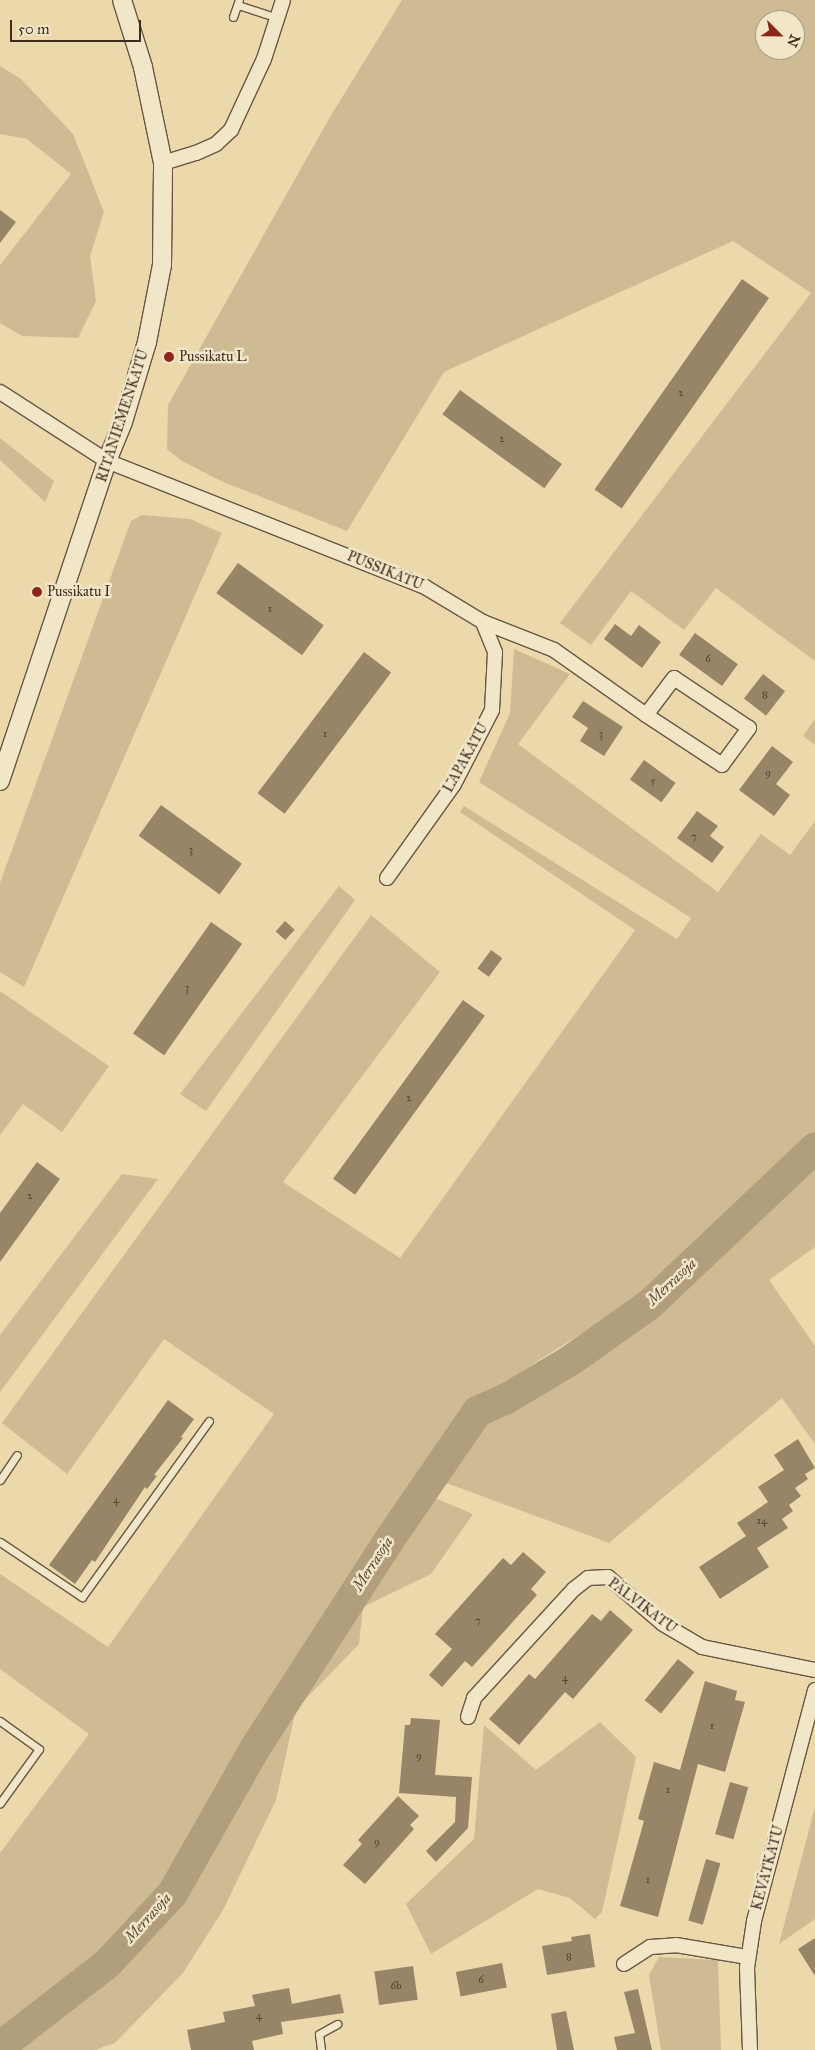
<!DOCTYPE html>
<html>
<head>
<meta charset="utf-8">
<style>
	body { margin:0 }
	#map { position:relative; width:815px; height:2050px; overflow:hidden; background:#ebd9ab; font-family:"IM FELL Great Primer",serif }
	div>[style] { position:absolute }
	.green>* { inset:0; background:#cebb93 }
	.river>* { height:31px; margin:-15.5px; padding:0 15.5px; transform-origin:15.5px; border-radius:15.5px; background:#b09e7c }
	.building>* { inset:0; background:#988568; transform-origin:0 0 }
	.roads { filter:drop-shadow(1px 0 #695643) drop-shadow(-1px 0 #695643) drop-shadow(0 1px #695643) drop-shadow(0 -1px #695643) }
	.service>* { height:7px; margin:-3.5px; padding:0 3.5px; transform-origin:3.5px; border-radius:3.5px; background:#f2e6c8 }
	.minor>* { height:14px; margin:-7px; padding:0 7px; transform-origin:7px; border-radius:7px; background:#f2e6c8 }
	.tertiary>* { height:18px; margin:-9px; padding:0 9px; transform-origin:9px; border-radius:9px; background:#f2e6c8 }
	.dots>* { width:14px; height:14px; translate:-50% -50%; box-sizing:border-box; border:2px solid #f2e6c8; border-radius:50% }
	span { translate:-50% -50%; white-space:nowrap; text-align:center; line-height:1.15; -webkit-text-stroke:5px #f2e6c8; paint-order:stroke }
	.number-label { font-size:11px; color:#544232 }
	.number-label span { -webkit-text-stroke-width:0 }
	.poi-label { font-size:14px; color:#3e2b20 }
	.left { translate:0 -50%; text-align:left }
	.street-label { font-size:14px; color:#3e2b20 }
	.water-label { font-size:15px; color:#5a4837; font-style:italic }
	.north { position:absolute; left:755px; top:10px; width:50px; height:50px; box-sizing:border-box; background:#f2e6c8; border:1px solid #aa9b85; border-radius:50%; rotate:113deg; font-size:14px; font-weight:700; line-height:20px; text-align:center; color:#3e2b20 }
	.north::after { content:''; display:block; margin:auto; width:18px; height:22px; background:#8f2418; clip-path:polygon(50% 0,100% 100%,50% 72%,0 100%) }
	.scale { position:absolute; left:10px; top:20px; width:131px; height:22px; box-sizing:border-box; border:2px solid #3e2b20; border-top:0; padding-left:6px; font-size:15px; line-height:18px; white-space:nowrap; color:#3e2b20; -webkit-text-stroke:4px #f2e6c8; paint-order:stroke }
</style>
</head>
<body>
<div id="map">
	<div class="green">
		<i style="clip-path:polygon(evenodd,402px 0,815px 0,815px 661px,716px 588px,684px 630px,631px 591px,591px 645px,560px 623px,811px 293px,733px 241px,444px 372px,347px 531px,221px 481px,182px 461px,167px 449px,168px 405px,330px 117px,402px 0,765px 20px,795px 20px,795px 50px,765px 50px,765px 20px)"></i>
		<i style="clip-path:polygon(0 66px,21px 79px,73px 134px,104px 212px,90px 256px,96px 301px,78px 338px,22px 336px,0 323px,0 265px,71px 174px,27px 139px,0 134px)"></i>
		<i style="clip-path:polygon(0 438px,54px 481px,45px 502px,0 460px)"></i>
		<i style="clip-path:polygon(142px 515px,190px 519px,222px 533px,24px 987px,0 972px,0 883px,131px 521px)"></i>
		<i style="clip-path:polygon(514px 649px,570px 674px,518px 744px,718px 892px,761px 834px,790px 855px,815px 821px,815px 1134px,641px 1296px,468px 1405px,409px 1487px,473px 1514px,431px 1574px,363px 1607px,359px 1644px,296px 1709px,276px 1800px,223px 1910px,183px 1973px,115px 2043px,95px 2050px,0 2050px,0 1853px,89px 1734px,0 1669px,0 1574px,108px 1647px,274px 1414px,164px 1339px,67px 1474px,2px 1423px,371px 915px,440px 972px,283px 1182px,400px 1258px,635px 930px,460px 812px,464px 806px,677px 939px,691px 918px,479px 782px,510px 713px)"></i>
		<i style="clip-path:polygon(815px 719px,815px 745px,803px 736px)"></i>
		<i style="clip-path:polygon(339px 886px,355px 900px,206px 1111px,180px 1094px)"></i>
		<i style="clip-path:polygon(0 991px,109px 1066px,62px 1132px,23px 1104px,0 1135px)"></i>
		<i style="clip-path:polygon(815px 1162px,815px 1247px,769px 1280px,815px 1346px,815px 1444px,782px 1398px,609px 1543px,441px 1481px,485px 1417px,618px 1338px,657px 1310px)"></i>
		<i style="clip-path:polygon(122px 1174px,158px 1179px,0 1392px,0 1335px)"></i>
		<i style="clip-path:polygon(600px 1722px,636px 1757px,602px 1912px,595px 1919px,570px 1898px,538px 1889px,431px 1954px,406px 1904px,474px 1839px,484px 1725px,536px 1770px)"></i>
		<i style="clip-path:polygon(815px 1807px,815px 1919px,779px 1944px)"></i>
		<i style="clip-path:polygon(659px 1957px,718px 1960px,721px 2050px,661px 2050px,649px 1975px)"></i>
	</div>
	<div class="river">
		<i style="left:0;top:2046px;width:135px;rotate:-37.8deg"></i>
		<i style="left:107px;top:1963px;width:96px;rotate:-47.1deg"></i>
		<i style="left:172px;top:1893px;width:168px;rotate:-60.4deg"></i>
		<i style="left:255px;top:1747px;width:247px;rotate:-57.2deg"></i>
		<i style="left:389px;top:1539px;width:155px;rotate:-55.5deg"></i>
		<i style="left:477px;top:1411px;width:32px;rotate:-24deg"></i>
		<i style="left:506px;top:1398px;width:74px;rotate:-30.7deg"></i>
		<i style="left:570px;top:1360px;width:97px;rotate:-35.3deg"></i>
		<i style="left:649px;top:1304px;width:228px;rotate:-43.4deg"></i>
	</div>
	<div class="building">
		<i style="clip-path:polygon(0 210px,16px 222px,0 243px)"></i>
		<i style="left:742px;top:279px;width:33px;height:257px;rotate:35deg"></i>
		<i style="left:460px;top:390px;width:126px;height:30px;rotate:36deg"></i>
		<i style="left:238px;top:563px;width:106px;height:37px;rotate:36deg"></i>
		<i style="clip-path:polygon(615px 624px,631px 636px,639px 625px,661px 642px,642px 668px,604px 639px)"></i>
		<i style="left:695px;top:633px;width:53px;height:27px;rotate:36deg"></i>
		<i style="left:364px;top:652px;width:34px;height:177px;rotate:37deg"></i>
		<i style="left:763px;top:674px;width:28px;height:31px;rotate:38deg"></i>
		<i style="clip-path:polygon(583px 701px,623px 727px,604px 756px,580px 741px,588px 728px,572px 717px)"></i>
		<i style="clip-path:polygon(772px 746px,793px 762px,776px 784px,790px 795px,774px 816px,739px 790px)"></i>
		<i style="left:644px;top:760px;width:39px;height:24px;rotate:36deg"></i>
		<i style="left:161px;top:805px;width:100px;height:38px;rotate:36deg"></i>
		<i style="clip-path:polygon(697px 811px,718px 826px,710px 836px,724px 847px,712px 863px,677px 838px)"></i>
		<i style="left:285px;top:921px;width:13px;height:14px;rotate:42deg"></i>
		<i style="left:211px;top:922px;width:38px;height:136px;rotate:35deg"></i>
		<i style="left:491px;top:950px;width:14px;height:23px;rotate:36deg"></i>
		<i style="left:463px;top:1000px;width:27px;height:221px;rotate:36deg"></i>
		<i style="clip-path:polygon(37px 1162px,60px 1179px,0 1262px,0 1213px)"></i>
		<i style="clip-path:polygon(168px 1400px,194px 1419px,181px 1437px,183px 1438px,154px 1475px,157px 1476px,147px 1489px,145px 1487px,95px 1562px,92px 1560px,75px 1584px,49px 1565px)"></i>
		<i style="clip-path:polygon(798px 1439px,815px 1468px,805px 1474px,808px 1479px,795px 1488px,801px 1496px,789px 1505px,793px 1511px,782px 1519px,788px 1528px,757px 1548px,769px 1567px,720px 1599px,699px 1567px,746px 1536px,737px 1523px,768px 1502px,758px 1487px,784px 1470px,774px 1455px)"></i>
		<i style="clip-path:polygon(523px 1552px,546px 1572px,531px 1589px,537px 1595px,472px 1667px,465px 1661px,442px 1687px,429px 1675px,452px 1649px,435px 1634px,503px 1558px,511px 1565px)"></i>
		<i style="clip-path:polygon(610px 1610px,633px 1630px,573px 1699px,565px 1692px,519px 1745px,489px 1719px,529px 1674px,535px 1679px,592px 1614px,601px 1621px)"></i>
		<i style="left:678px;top:1659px;width:21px;height:53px;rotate:39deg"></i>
		<i style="clip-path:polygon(705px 1681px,737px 1691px,735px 1700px,745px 1702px,725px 1772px,698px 1764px,658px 1917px,620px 1906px,644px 1821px,638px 1819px,654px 1762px,680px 1770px)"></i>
		<i style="clip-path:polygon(411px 1718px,440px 1720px,435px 1775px,472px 1777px,468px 1828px,436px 1862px,426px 1851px,455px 1822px,456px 1797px,399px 1793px,405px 1725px,410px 1725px)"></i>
		<i style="left:730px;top:1782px;width:19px;height:54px;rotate:16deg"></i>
		<i style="clip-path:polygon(398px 1796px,419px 1816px,410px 1825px,414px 1829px,365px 1884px,343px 1865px,362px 1844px,358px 1840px)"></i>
		<i style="left:706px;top:1859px;width:15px;height:64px;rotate:16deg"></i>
		<i style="clip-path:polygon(590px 1934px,595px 1967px,547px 1975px,542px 1946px,572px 1941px,571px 1937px)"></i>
		<i style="clip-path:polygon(815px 1938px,815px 1976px,798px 1949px)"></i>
		<i style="left:502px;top:1963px;width:25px;height:47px;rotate:79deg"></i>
		<i style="left:413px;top:1966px;width:34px;height:39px;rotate:82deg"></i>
		<i style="clip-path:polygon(289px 1988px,292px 2004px,340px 1994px,344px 2013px,281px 2022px,283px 2034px,252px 2041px,254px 2050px,191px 2050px,187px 2030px,225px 2022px,223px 2012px,255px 2006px,252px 1995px)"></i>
		<i style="clip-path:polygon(638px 1989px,652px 2050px,617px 2050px,614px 2037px,635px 2033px,624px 1992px)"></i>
		<i style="clip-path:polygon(566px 2011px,574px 2050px,557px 2050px,551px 2014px)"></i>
	</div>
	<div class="roads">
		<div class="service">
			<i style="left:238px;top:5px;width:42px;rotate:18deg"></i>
			<i style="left:233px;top:17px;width:18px;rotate:-71deg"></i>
			<i style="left:0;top:1480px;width:30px;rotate:-56deg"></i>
			<i style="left:0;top:1542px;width:99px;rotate:33.9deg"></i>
			<i style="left:82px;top:1597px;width:217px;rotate:-54.2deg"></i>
			<i style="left:0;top:1721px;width:48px;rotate:35.7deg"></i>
			<i style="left:39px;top:1749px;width:67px;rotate:125.8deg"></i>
			<i style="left:321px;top:2050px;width:16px;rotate:-97deg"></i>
			<i style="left:319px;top:2034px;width:21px;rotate:-29deg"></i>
		</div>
		<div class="minor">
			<i style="left:163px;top:163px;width:34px;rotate:-17deg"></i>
			<i style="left:196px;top:153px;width:22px;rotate:-24deg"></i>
			<i style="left:216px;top:144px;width:21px;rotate:-43deg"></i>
			<i style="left:231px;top:130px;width:78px;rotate:-65.1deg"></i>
			<i style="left:264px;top:59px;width:62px;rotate:-72.1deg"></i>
			<i style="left:0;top:392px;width:127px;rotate:32.8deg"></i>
			<i style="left:107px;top:461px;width:342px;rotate:21.6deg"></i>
			<i style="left:425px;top:587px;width:68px;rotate:31.1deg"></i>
			<i style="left:483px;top:622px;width:76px;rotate:21.5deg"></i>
			<i style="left:554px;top:650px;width:113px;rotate:35.2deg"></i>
			<i style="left:646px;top:715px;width:91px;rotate:33.3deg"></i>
			<i style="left:722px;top:765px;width:46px;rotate:-53.9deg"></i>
			<i style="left:749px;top:728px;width:90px;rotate:-146.3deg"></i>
			<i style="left:674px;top:678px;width:46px;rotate:127.1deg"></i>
			<i style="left:387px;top:878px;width:115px;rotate:-54.5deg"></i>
			<i style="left:454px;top:784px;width:83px;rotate:-62.8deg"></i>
			<i style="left:492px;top:710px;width:58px;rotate:-87deg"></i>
			<i style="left:495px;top:652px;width:32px;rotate:-112deg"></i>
			<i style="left:468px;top:1717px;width:20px;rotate:-72deg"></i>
			<i style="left:474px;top:1698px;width:148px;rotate:-47.5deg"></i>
			<i style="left:574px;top:1589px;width:18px;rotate:-38deg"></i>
			<i style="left:588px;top:1578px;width:20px;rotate:-3deg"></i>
			<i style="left:608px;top:1577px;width:72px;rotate:40.5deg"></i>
			<i style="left:663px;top:1624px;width:45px;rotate:30.5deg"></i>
			<i style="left:702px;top:1647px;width:115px;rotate:11.5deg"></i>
			<i style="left:624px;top:1964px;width:31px;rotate:-33deg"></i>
			<i style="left:650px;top:1947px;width:26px;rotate:-4deg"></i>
			<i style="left:676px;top:1945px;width:73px;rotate:9.5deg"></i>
			<i style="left:750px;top:2050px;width:82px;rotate:-92.1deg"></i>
			<i style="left:747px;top:1968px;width:48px;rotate:-81.5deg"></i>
			<i style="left:754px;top:1921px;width:239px;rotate:-75.2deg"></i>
		</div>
		<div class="tertiary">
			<i style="left:0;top:781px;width:337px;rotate:-71.5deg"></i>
			<i style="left:107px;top:461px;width:42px;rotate:-67.7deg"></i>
			<i style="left:123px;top:422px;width:84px;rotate:-73.3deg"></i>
			<i style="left:147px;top:342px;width:78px;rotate:-79deg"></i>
			<i style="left:162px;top:265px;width:102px;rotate:-89.4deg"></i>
			<i style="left:163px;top:163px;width:98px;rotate:-101.8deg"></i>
			<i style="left:143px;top:67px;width:70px;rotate:-107.4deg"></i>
		</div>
	</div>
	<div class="dots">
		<i style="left:169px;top:357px;background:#8f2418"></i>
		<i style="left:37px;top:592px;background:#8f2418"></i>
	</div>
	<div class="number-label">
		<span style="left:681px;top:393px">2</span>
		<span style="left:502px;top:439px">2</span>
		<span style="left:270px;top:609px">1</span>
		<span style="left:708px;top:659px">6</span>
		<span style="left:765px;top:695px">8</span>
		<span style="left:325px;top:734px">1</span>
		<span style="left:601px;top:734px">3</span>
		<span style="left:768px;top:773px">9</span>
		<span style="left:653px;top:781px">5</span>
		<span style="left:694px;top:837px">7</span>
		<span style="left:191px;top:850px">3</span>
		<span style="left:187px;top:988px">3</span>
		<span style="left:409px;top:1098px">2</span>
		<span style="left:30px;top:1196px">2</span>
		<span style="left:116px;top:1500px">4</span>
		<span style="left:762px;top:1521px">14</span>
		<span style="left:478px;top:1621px">7</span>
		<span style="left:565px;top:1678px">4</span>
		<span style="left:712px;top:1726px">1</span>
		<span style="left:419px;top:1756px">9</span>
		<span style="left:668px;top:1790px">1</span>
		<span style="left:377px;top:1842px">9</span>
		<span style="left:648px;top:1880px">1</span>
		<span style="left:569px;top:1957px">8</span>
		<span style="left:481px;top:1980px">6</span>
		<span style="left:396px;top:1986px">6b</span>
		<span style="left:259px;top:2016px">4</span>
	</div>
	<div class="poi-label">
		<span class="left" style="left:179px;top:357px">Pussikatu L</span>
		<span class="left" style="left:47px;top:592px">Pussikatu I</span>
	</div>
	<div class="street-label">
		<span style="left:123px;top:416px;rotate:-72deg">RITANIEMENKATU</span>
		<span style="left:385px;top:571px;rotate:22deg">PUSSIKATU</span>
		<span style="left:466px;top:758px;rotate:-61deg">LAPAKATU</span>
		<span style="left:642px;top:1606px;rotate:37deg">PÄLVIKATU</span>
		<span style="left:768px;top:1868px;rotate:-75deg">KEVÄTKATU</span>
	</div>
	<div class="water-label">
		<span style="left:672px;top:1282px;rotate:-43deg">Merrasoja</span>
		<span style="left:373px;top:1564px;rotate:-57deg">Merrasoja</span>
		<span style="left:148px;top:1918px;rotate:-48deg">Merrasoja</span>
	</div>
	<div class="north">N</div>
	<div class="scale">50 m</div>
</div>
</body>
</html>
